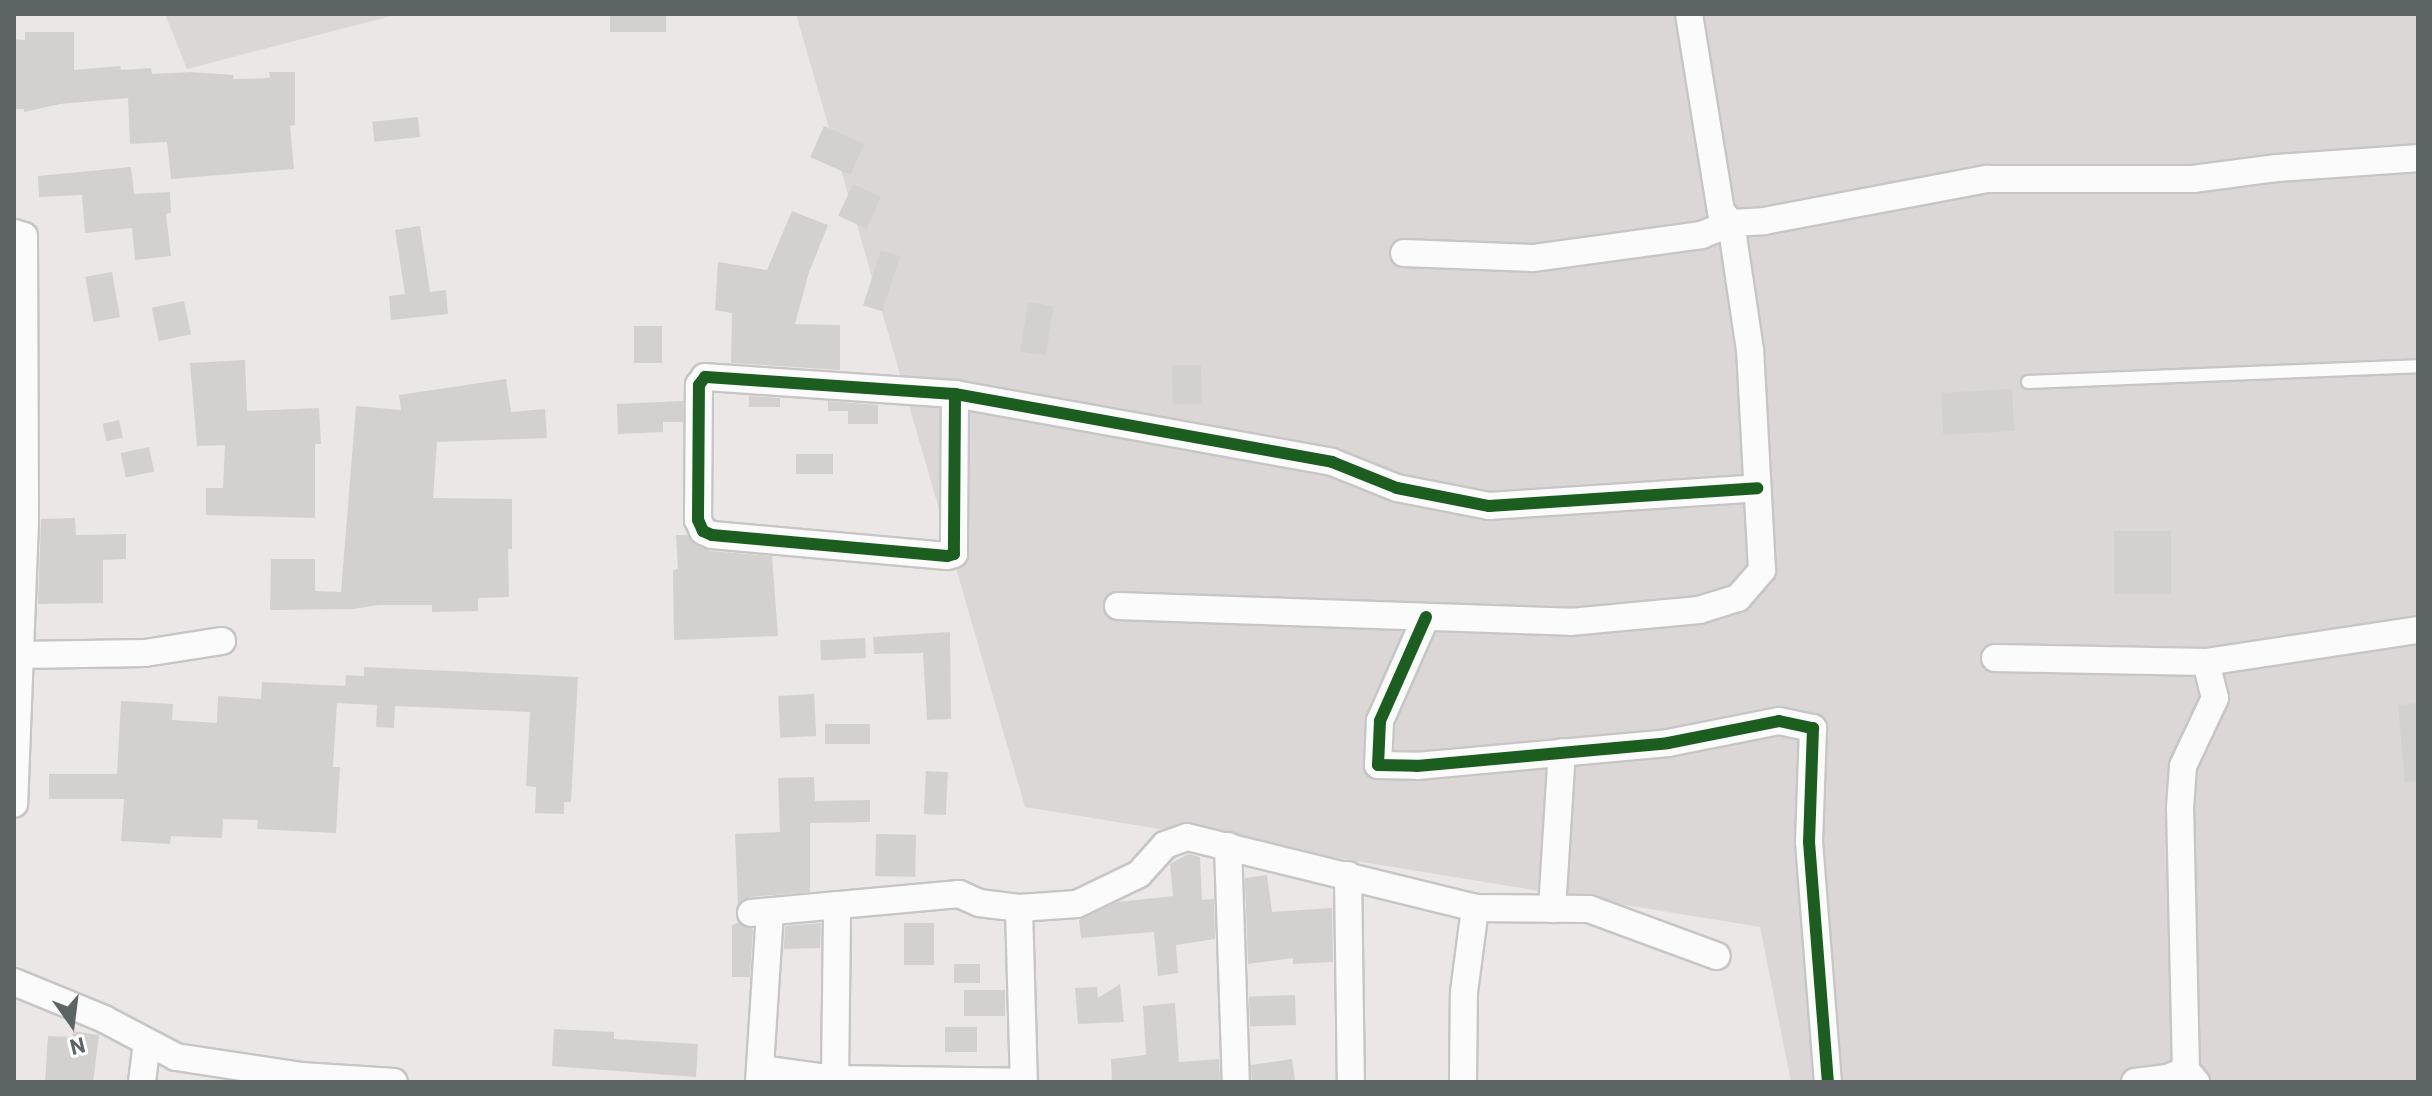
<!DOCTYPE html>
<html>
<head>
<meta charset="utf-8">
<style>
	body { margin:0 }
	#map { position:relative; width:2432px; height:1096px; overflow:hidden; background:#ece7e7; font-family:Barlow,sans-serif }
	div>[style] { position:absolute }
	.industrial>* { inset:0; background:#dcd7d7 }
	.building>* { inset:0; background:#d3d0d0; transform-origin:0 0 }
	.roads { filter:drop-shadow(2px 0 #c7c6c6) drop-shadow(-2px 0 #c7c6c6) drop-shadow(0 2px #c7c6c6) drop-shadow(0 -2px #c7c6c6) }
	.service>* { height:12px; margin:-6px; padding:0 6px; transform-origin:6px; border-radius:6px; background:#fcfbfb }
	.minor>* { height:26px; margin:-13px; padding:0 13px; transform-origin:13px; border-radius:13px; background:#fcfbfb }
	.cycleway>* { height:12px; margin:-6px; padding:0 6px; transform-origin:6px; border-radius:6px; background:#1b5e20 }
	span { translate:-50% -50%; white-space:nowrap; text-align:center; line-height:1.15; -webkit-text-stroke:7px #fff; paint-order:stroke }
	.frame { position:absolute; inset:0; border:16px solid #5d6564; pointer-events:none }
	.north { position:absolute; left:32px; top:984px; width:80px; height:80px; -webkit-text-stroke:6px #fff; paint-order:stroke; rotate:166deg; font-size:22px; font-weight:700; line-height:32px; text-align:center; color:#5d6564 }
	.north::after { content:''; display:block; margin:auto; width:28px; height:36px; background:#5d6564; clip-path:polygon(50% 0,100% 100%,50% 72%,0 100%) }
</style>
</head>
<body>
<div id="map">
	<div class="industrial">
		<i style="clip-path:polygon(165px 14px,399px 14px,187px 69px)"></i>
		<i style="clip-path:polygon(796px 14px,2418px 14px,2418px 1082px,1791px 1082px,1760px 927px,1025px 807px)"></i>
	</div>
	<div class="building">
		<i style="left:610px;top:14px;width:56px;height:18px"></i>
		<i style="clip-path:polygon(25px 32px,74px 32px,74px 70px,120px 66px,121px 70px,151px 68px,152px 74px,191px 72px,234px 75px,233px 79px,270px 78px,269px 72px,295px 72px,295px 125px,290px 126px,294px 169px,171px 179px,167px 142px,130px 144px,128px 98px,60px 104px,24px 112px,24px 109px,14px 109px,14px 39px,25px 40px)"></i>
		<i style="left:418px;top:117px;width:20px;height:46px;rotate:84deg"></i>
		<i style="left:824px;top:126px;width:44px;height:34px;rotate:24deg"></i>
		<i style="clip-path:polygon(131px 167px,134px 194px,170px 192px,171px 213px,166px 214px,171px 256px,135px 260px,132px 228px,85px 233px,82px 195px,39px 197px,38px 176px)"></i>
		<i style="left:853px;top:184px;width:31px;height:35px;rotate:25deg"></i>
		<i style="clip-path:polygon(792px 211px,828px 225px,809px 272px,795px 324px,840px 325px,840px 370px,731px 363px,732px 313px,715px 310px,718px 262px,767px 270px)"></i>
		<i style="clip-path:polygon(420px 226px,430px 292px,446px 290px,448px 314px,391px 320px,389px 296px,405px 294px,395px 230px)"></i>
		<i style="left:881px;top:250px;width:20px;height:58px;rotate:18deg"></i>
		<i style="left:112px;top:272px;width:46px;height:27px;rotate:80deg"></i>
		<i style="left:184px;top:301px;width:34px;height:33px;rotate:78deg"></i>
		<i style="left:1028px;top:302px;width:26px;height:50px;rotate:9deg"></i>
		<i style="left:634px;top:326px;width:28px;height:37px"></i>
		<i style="clip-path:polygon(245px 360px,247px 411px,319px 408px,321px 444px,315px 444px,315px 518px,206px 515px,206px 488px,223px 488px,225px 445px,197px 446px,190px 363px)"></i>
		<i style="left:1201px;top:365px;width:39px;height:29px;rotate:89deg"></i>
		<i style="clip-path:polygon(506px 379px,511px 412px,545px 409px,547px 438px,437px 442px,433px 498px,512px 499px,512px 549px,508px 549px,509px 597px,478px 598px,478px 611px,432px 612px,432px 605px,379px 605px,353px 609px,270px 610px,271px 559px,315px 559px,315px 591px,341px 592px,356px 406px,401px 410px,399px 395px)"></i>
		<i style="left:2012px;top:389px;width:42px;height:71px;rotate:87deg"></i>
		<i style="clip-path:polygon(749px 396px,780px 398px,780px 407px,749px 407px)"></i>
		<i style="clip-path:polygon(683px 401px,683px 422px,663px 422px,663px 432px,618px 434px,617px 404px)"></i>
		<i style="clip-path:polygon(828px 401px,878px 405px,878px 424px,848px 424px,848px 411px,828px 411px)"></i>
		<i style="left:119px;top:420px;width:18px;height:17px;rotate:77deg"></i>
		<i style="left:149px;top:447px;width:25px;height:29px;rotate:78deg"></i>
		<i style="left:833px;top:454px;width:20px;height:37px;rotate:90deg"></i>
		<i style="clip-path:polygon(75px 518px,76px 535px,126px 534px,126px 559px,103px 560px,103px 603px,38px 604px,41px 519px)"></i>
		<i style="left:2114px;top:531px;width:57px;height:63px"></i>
		<i style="clip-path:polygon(676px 535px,687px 535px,696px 545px,710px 551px,772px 556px,778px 636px,674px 640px,673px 570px,678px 569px)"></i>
		<i style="clip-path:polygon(950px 632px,951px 719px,927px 720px,923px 653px,874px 654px,873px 637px)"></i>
		<i style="left:865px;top:638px;width:20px;height:45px;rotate:87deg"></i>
		<i style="clip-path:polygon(364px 667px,578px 677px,571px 802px,564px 802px,564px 814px,535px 813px,536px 787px,526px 786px,530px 712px,395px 706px,394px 728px,376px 727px,377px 705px,337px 703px,333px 767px,340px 767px,336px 833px,257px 829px,258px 820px,223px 819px,222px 838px,171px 836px,170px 844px,121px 841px,124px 799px,49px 799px,49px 774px,117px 774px,121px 701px,173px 704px,172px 720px,217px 723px,218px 696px,261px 699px,262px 682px,345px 686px,346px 675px,364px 676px)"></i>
		<i style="left:814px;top:694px;width:42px;height:36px;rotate:87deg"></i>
		<i style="clip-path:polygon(2418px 703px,2418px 781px,2405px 782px,2398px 705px)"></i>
		<i style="left:870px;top:724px;width:20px;height:45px;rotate:90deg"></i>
		<i style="left:926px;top:771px;width:22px;height:43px;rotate:3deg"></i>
		<i style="clip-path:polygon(814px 777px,815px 801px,870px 800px,870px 822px,810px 823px,810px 892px,750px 897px,738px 904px,735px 834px,780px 832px,778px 778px)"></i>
		<i style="left:876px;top:834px;width:40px;height:42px;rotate:1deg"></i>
		<i style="clip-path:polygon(1188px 854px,1200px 857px,1202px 900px,1214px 899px,1215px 939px,1176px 945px,1178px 973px,1158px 976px,1154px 932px,1081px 938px,1079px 920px,1118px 902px,1173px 896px,1170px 864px)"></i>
		<i style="clip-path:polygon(1267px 875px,1272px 912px,1332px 908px,1333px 962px,1293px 964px,1293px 958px,1248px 964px,1245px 878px)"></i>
		<i style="clip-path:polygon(738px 923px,753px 929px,750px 977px,732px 977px,732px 925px)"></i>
		<i style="clip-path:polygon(821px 923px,820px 948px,784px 949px,785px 926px)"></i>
		<i style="left:904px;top:923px;width:30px;height:42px"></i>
		<i style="left:954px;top:964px;width:26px;height:19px"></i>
		<i style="clip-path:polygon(1120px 984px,1124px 1022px,1078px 1024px,1075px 988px,1097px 987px,1098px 998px)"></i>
		<i style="left:964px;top:990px;width:41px;height:26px"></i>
		<i style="left:1295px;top:995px;width:30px;height:46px;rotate:88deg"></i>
		<i style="clip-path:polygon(1175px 1003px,1179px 1062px,1219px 1059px,1220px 1082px,1112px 1082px,1111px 1059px,1146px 1055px,1143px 1006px)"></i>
		<i style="left:945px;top:1027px;width:32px;height:25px"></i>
		<i style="clip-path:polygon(554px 1029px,614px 1032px,614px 1039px,698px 1044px,696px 1077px,552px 1066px)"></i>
		<i style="clip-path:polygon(73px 1031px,99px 1035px,93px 1082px,45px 1082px,48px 1036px,72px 1037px)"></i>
		<i style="clip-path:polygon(1292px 1059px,1295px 1081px,1252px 1082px,1251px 1065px)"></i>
	</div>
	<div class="roads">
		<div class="service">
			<i style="left:2028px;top:382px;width:390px;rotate:-2.3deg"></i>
		</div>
		<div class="minor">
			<i style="left:1689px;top:14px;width:200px;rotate:80.8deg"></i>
			<i style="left:1721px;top:211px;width:16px;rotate:50deg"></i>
			<i style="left:1731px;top:223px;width:33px;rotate:-3deg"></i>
			<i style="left:1764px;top:221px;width:227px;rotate:-10.7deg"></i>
			<i style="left:1987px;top:179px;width:206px"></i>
			<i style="left:2193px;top:179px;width:84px;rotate:-7.5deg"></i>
			<i style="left:2276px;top:168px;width:142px;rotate:-4deg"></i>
			<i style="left:14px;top:233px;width:10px;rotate:17deg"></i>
			<i style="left:24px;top:236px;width:285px;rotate:89.8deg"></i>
			<i style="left:25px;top:521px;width:283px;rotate:92.2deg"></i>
			<i style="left:955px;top:394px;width:160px;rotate:90.4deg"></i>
			<i style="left:954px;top:554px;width:7px;rotate:164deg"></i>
			<i style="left:947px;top:556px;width:236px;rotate:-174.9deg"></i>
			<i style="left:712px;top:535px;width:10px;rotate:-156deg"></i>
			<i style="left:703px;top:531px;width:12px;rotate:-114deg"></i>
			<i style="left:698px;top:520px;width:135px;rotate:-89.6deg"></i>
			<i style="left:699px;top:385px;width:10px;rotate:-53deg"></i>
			<i style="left:705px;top:377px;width:251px;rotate:3.9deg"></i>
			<i style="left:955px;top:394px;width:383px;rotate:10.2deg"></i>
			<i style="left:1332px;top:462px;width:70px;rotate:21.8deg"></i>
			<i style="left:1397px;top:488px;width:94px;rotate:11.1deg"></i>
			<i style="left:1489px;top:506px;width:269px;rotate:-3.8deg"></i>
			<i style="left:1118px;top:606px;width:452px;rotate:2deg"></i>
			<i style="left:1570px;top:622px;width:130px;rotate:-5.3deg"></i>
			<i style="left:1699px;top:610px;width:41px;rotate:-17.1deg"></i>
			<i style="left:1738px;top:598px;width:37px;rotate:-49deg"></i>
			<i style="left:1762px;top:570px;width:220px;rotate:-93.1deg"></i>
			<i style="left:1750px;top:350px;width:128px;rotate:-98.5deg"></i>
			<i style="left:1731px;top:223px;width:31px;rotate:158deg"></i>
			<i style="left:1702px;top:235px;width:171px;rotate:172.2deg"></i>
			<i style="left:1533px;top:258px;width:129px;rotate:-177.8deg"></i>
			<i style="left:1426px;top:617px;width:114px;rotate:113.9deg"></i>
			<i style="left:1380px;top:721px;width:44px;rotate:92.6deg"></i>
			<i style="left:1378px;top:765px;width:39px;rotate:1deg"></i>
			<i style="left:1417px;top:766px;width:252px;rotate:-5.2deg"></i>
			<i style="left:1668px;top:743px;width:113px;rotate:-11.2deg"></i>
			<i style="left:1779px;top:721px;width:35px;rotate:12deg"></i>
			<i style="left:1813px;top:728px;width:114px;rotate:92deg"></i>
			<i style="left:1809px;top:842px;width:241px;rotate:85.5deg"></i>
			<i style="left:20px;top:655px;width:125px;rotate:-0.9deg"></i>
			<i style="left:145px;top:653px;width:78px;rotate:-8.9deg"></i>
			<i style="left:1995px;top:658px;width:211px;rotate:1.1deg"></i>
			<i style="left:2206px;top:662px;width:214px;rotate:-8.6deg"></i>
			<i style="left:1228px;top:846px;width:236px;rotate:88.1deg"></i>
			<i style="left:1348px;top:875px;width:207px;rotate:89.2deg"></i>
			<i style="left:1019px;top:908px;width:58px;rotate:-3.9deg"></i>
			<i style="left:1077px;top:904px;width:69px;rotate:-25.8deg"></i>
			<i style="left:1139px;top:874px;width:39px;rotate:-48deg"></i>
			<i style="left:1165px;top:845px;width:23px;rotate:-20deg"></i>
			<i style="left:1187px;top:837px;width:297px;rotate:13.8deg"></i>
			<i style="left:1552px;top:909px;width:157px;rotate:-86.4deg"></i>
			<i style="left:751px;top:913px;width:209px;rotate:-5.2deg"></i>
			<i style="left:959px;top:894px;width:22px;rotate:24deg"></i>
			<i style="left:979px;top:903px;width:40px;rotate:7.1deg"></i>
			<i style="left:1019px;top:908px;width:174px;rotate:88.4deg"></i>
			<i style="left:14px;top:982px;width:97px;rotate:22.3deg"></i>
			<i style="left:104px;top:1019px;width:81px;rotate:27.8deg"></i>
			<i style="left:176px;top:1057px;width:126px;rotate:8.6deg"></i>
			<i style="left:301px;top:1076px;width:93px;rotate:3.7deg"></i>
			<i style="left:760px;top:1069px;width:76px;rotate:7.6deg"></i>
			<i style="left:835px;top:1079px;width:182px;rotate:0.9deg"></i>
			<i style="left:2186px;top:1070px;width:262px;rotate:-91.3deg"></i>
			<i style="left:2180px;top:808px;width:42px;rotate:-85.9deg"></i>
			<i style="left:2183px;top:766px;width:75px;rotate:-64.8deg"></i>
			<i style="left:2215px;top:698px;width:37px;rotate:-104deg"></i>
			<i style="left:835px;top:1079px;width:174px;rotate:-89.3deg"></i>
			<i style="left:142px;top:1082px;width:40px;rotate:-82.9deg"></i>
			<i style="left:759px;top:1082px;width:170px;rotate:-86.3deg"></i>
			<i style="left:1463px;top:1082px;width:90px;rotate:-89.4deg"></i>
			<i style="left:1464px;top:992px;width:85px;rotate:-82.5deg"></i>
			<i style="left:1475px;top:908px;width:114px;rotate:0.5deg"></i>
			<i style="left:1589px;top:909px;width:136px;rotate:20.2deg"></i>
			<i style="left:2135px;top:1082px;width:33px;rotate:-7deg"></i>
			<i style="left:2168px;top:1078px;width:20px;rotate:-24deg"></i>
			<i style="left:2186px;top:1070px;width:16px;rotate:50deg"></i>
		</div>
	</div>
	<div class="cycleway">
		<i style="left:955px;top:394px;width:160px;rotate:90.4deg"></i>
		<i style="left:954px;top:554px;width:7px;rotate:164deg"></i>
		<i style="left:947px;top:556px;width:236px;rotate:-174.9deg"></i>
		<i style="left:712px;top:535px;width:10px;rotate:-156deg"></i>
		<i style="left:703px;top:531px;width:12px;rotate:-114deg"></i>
		<i style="left:698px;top:520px;width:135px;rotate:-89.6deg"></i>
		<i style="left:699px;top:385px;width:10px;rotate:-53deg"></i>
		<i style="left:705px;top:377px;width:251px;rotate:3.9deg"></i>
		<i style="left:955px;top:394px;width:383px;rotate:10.2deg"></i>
		<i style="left:1332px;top:462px;width:70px;rotate:21.8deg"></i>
		<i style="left:1397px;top:488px;width:94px;rotate:11.1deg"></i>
		<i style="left:1489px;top:506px;width:269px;rotate:-3.8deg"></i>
		<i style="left:1426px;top:617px;width:114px;rotate:113.9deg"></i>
		<i style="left:1380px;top:721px;width:44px;rotate:92.6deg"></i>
		<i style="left:1378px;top:765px;width:39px;rotate:1deg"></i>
		<i style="left:1417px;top:766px;width:252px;rotate:-5.2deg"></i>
		<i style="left:1668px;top:743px;width:113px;rotate:-11.2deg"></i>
		<i style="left:1779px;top:721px;width:35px;rotate:12deg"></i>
		<i style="left:1813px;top:728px;width:114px;rotate:92deg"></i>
		<i style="left:1809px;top:842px;width:241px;rotate:85.5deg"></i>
	</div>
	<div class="frame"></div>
	<div class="north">N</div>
</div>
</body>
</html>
